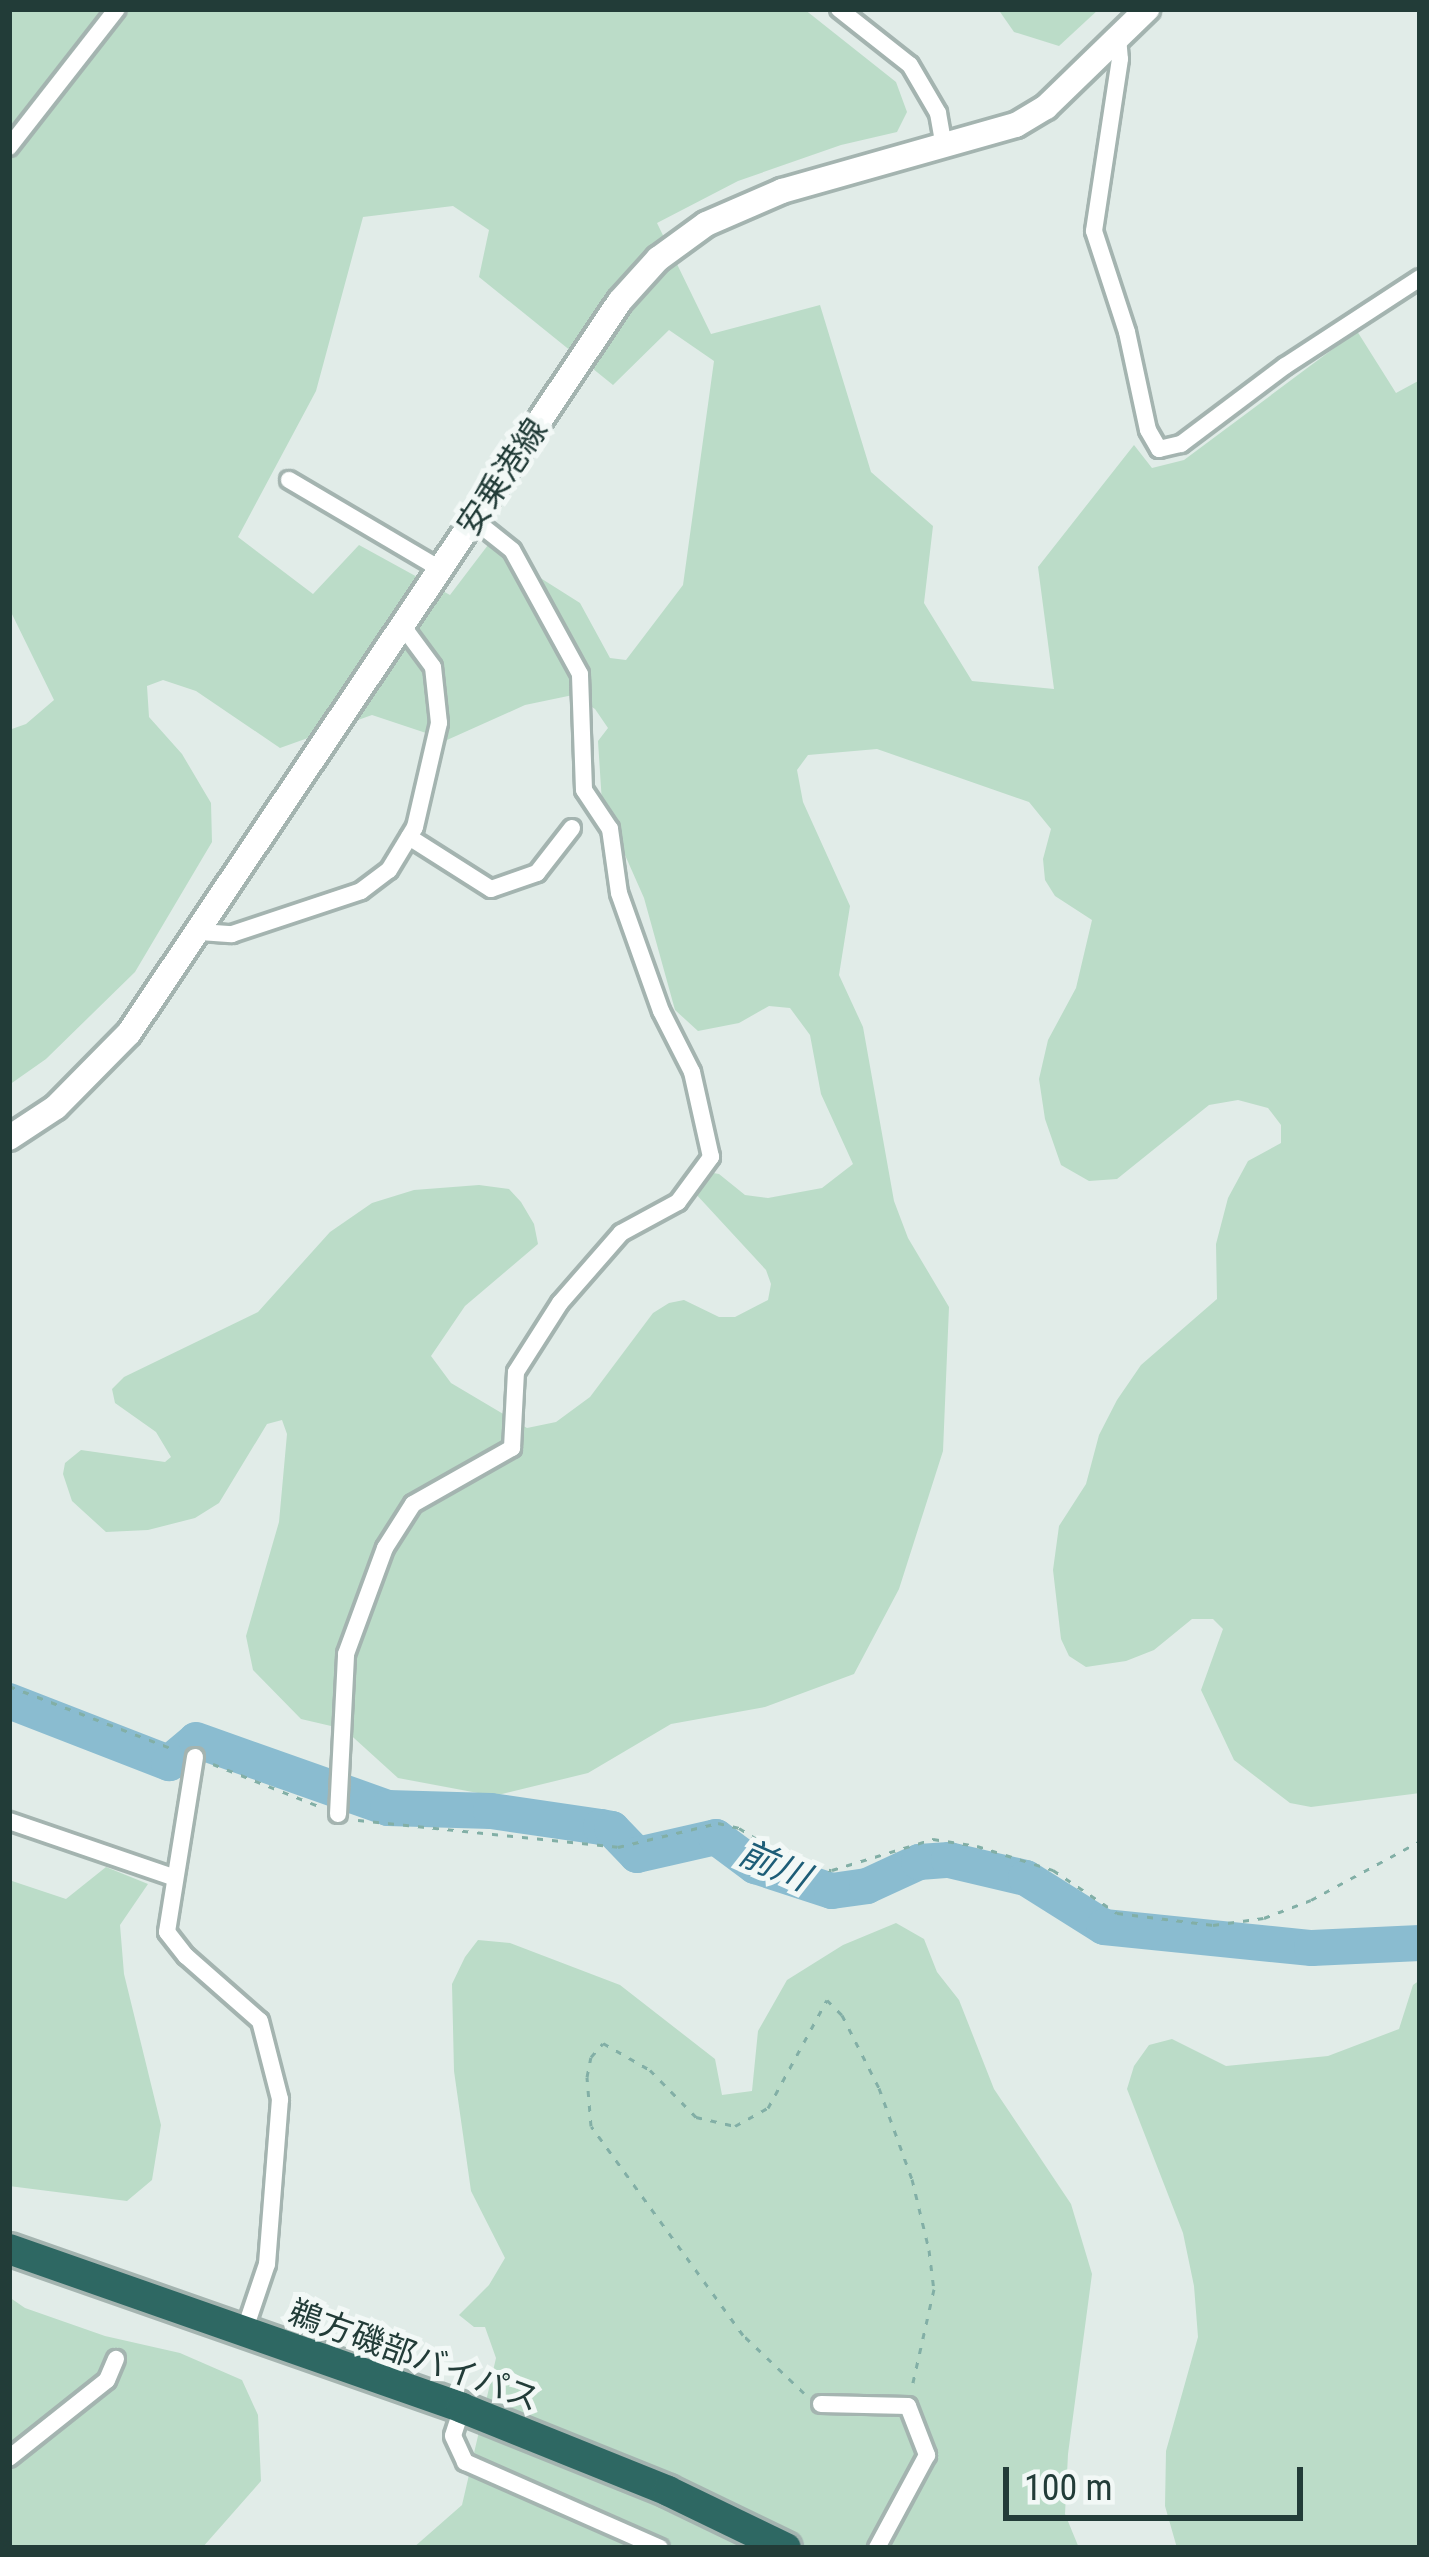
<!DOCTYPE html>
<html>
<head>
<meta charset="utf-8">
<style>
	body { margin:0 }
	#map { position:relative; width:1429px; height:2557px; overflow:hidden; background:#e1ece8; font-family:"Roboto Condensed","Noto Sans JP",sans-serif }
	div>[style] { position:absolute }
	.green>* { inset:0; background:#bbdcc8 }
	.river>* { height:36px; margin:-18px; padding:0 18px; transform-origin:18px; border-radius:18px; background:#8abcd0 }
	.path>* { height:3px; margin-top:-1.5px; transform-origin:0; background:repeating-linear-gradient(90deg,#82afa6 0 6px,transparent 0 15px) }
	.roads { filter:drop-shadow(3px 0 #a4b4b0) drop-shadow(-3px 0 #a4b4b0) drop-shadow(0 3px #a4b4b0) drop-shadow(0 -3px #a4b4b0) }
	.street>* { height:16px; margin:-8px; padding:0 8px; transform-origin:8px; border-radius:8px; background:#fff }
	.secondary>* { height:24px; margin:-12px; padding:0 12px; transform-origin:12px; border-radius:12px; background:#fff }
	.highway>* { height:30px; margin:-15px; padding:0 15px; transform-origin:15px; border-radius:15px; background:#2e6863 }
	span { translate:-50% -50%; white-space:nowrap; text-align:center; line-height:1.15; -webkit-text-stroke:10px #f2f8f6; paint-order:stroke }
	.street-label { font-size:33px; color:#223c38 }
	.water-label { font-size:36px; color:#1d5d77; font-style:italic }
	.frame { position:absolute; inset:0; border:12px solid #223c38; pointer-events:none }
	.scale { position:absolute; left:1003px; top:2467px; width:300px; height:54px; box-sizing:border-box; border:6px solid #223c38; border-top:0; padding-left:15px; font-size:36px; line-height:42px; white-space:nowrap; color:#223c38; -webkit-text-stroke:9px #f2f8f6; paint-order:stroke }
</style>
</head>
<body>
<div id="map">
	<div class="green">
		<i style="clip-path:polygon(evenodd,9px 9px,804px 9px,896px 82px,907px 112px,897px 132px,841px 145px,738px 181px,657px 223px,711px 334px,820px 305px,871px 472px,933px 526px,924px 603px,972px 681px,1054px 689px,1038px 567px,1134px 445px,1152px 468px,1184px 460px,1357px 331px,1396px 393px,1420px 380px,1420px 1793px,1311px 1807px,1290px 1803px,1234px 1760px,1201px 1690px,1223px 1629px,1213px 1619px,1192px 1619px,1154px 1650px,1126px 1661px,1086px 1667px,1069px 1656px,1061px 1639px,1053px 1570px,1059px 1526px,1086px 1484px,1099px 1435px,1117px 1400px,1141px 1365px,1217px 1299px,1216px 1244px,1228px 1198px,1248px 1161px,1281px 1143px,1281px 1125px,1268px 1108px,1238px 1100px,1209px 1105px,1117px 1179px,1089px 1181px,1061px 1165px,1045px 1119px,1039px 1079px,1048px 1040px,1076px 988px,1092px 920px,1055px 896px,1045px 880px,1043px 859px,1051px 829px,1029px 802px,877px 749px,808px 755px,797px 770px,803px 802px,850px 906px,839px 975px,863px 1027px,894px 1201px,908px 1238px,949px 1307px,943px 1451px,899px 1589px,854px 1674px,765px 1707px,671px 1724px,588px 1773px,494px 1796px,398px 1778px,344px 1729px,301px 1719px,253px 1670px,246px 1636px,279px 1522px,287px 1434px,282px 1420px,267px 1424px,219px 1503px,195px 1518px,148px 1530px,106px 1532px,72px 1501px,63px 1474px,65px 1463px,81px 1450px,165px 1462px,171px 1457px,156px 1432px,115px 1403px,112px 1389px,124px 1377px,258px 1312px,330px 1232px,372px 1203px,414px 1190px,479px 1185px,509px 1189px,521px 1202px,534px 1224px,538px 1244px,465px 1306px,431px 1356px,451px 1383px,527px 1428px,556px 1422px,590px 1397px,653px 1313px,669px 1303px,684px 1300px,719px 1317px,735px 1317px,768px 1300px,771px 1284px,766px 1270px,694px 1192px,708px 1172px,719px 1174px,745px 1195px,768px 1198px,822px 1188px,853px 1164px,821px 1094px,810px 1035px,790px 1008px,769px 1006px,739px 1023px,698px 1031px,675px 1010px,644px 898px,602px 803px,598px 741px,608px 728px,595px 709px,573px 695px,525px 705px,447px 740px,372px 715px,280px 748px,196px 691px,163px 680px,147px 686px,149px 717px,182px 754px,211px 803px,212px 842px,135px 972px,46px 1059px,9px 1085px,9px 730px,26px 724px,54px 700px,9px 608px,9px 9px,453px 206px,489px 230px,479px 277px,613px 385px,669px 330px,714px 361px,683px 585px,626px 660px,610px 658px,580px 603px,488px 545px,450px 595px,359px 545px,313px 594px,238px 537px,316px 391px,363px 217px,453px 206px)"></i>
		<i style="clip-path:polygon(998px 9px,1099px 9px,1059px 46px,1014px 32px)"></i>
		<i style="clip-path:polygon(106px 1867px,148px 1884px,120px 1925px,124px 1974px,161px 2125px,152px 2180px,127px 2201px,9px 2186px,9px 1880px,66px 1899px)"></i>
		<i style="clip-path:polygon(896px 1923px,924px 1939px,937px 1972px,959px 2000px,994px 2089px,1071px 2204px,1092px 2274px,1068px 2454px,1065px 2514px,1079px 2548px,413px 2548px,462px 2505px,496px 2358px,485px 2327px,474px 2327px,459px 2315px,489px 2285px,505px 2258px,471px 2191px,454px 2071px,452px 1984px,465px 1957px,478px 1940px,510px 1943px,620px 1985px,715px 2059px,722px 2095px,752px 2091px,758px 2031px,787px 1980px,843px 1945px)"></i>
		<i style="clip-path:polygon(1420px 1980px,1420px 2548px,1177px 2548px,1165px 2506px,1166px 2451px,1198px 2337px,1194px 2286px,1183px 2233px,1127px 2089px,1134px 2066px,1149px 2045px,1172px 2039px,1226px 2066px,1328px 2056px,1399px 2029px,1413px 1985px)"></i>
		<i style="clip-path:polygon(9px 2297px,25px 2308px,105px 2336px,180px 2353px,242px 2380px,258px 2415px,261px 2481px,202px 2548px,9px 2548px)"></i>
	</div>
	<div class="river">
		<i style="left:9px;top:1701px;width:172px;rotate:21.2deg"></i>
		<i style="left:169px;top:1763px;width:35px;rotate:-40deg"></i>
		<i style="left:196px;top:1740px;width:204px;rotate:19.5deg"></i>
		<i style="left:388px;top:1808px;width:103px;rotate:1.7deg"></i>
		<i style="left:491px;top:1811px;width:111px;rotate:8.3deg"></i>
		<i style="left:601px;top:1827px;width:11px;rotate:10deg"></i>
		<i style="left:612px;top:1829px;width:36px;rotate:46deg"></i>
		<i style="left:637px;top:1855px;width:81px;rotate:-12.8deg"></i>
		<i style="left:716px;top:1837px;width:49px;rotate:36.6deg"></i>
		<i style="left:755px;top:1866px;width:81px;rotate:18deg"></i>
		<i style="left:832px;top:1891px;width:35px;rotate:-8deg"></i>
		<i style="left:867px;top:1886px;width:57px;rotate:-24.8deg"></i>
		<i style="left:919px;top:1862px;width:30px;rotate:-4deg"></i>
		<i style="left:949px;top:1860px;width:79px;rotate:13.2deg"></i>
		<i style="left:1026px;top:1878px;width:92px;rotate:32.1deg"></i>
		<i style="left:1104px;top:1927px;width:209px;rotate:5.8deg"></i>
		<i style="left:1312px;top:1948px;width:108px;rotate:-2.7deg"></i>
	</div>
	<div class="path">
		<i style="left:9px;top:1686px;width:179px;rotate:21deg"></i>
		<i style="left:213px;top:1764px;width:116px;rotate:21.7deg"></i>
		<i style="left:358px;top:1820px;width:261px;rotate:5.9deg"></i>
		<i style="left:618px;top:1847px;width:103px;rotate:-13.5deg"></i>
		<i style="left:718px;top:1823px;width:22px;rotate:13deg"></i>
		<i style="left:739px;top:1828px;width:70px;rotate:31.7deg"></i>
		<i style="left:799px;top:1865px;width:33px;rotate:9deg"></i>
		<i style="left:832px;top:1870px;width:106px;rotate:-17.1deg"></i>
		<i style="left:933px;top:1839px;width:45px;rotate:9deg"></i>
		<i style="left:977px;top:1846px;width:80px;rotate:17.5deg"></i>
		<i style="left:1053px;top:1870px;width:77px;rotate:33.9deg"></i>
		<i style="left:1117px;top:1913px;width:97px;rotate:7.1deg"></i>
		<i style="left:1213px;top:1925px;width:51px;rotate:-7.8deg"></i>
		<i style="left:1264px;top:1918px;width:50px;rotate:-21deg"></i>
		<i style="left:1311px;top:1900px;width:124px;rotate:-28.4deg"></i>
		<i style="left:804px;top:2393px;width:84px;rotate:-136.4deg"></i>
		<i style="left:743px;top:2335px;width:258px;rotate:-126deg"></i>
		<i style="left:591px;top:2126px;width:49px;rotate:-94.7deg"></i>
		<i style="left:587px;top:2077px;width:20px;rotate:-79deg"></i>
		<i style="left:591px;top:2057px;width:18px;rotate:-49deg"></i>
		<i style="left:603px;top:2043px;width:54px;rotate:29.9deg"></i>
		<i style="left:650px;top:2070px;width:66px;rotate:45.6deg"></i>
		<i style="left:696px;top:2117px;width:40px;rotate:13deg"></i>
		<i style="left:735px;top:2126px;width:38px;rotate:-29deg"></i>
		<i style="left:768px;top:2108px;width:123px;rotate:-61.4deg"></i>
		<i style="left:827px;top:2000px;width:21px;rotate:45deg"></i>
		<i style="left:842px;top:2015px;width:82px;rotate:63.1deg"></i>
		<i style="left:879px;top:2088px;width:97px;rotate:70.1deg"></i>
		<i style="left:912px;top:2179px;width:73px;rotate:76.5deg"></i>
		<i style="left:929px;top:2250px;width:39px;rotate:83deg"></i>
		<i style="left:934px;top:2289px;width:100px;rotate:102.7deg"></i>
	</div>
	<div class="roads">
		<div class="street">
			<i style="left:839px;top:9px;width:90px;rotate:38.3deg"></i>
			<i style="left:910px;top:65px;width:56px;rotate:59.7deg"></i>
			<i style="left:938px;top:113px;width:36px;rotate:80deg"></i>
			<i style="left:1118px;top:37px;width:22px;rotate:85deg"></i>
			<i style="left:1120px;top:59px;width:174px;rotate:98.6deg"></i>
			<i style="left:1094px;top:231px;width:106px;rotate:71.9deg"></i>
			<i style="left:1127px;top:332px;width:100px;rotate:77.9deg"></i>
			<i style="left:1148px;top:430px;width:22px;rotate:60deg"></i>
			<i style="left:1159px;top:449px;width:23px;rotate:-13deg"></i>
			<i style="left:1181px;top:444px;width:130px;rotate:-36.9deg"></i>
			<i style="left:1285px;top:366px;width:161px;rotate:-33.1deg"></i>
			<i style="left:9px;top:147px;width:175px;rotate:-52deg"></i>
			<i style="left:289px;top:480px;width:175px;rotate:30.5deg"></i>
			<i style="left:409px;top:837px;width:97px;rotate:32.4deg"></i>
			<i style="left:491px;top:889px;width:49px;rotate:-19.2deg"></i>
			<i style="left:537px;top:873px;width:57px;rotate:-52.1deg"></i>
			<i style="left:200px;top:932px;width:32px;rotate:4deg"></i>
			<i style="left:232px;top:934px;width:136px;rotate:-18.4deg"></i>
			<i style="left:361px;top:891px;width:35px;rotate:-37deg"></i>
			<i style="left:389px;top:870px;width:50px;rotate:-58.8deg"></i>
			<i style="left:415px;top:827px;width:107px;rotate:-77deg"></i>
			<i style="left:439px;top:723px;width:56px;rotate:-96.1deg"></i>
			<i style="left:433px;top:667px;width:52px;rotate:-126.4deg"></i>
			<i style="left:195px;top:1757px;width:177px;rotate:99.1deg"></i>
			<i style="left:167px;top:1932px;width:31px;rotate:52deg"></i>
			<i style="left:186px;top:1956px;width:98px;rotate:41.3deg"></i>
			<i style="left:260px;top:2021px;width:81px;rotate:75.6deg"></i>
			<i style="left:280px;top:2099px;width:166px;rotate:94.5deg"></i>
			<i style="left:267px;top:2264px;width:72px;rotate:108.7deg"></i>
			<i style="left:338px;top:1814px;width:160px;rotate:-87.1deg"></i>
			<i style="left:346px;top:1654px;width:113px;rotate:-69.8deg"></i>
			<i style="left:385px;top:1548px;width:52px;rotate:-57.5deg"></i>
			<i style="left:413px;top:1504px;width:114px;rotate:-29.5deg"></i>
			<i style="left:512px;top:1448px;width:76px;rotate:-87deg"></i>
			<i style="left:516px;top:1372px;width:82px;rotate:-57.5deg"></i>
			<i style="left:560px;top:1303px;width:93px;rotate:-48.9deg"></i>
			<i style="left:621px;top:1233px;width:65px;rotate:-28.5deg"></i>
			<i style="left:678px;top:1202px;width:56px;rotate:-53.7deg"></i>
			<i style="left:711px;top:1157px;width:87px;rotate:-102.6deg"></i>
			<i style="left:692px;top:1072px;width:68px;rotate:-116.9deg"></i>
			<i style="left:661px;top:1011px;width:125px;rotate:-109.6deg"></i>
			<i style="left:619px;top:893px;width:65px;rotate:-98deg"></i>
			<i style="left:610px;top:829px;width:47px;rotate:-123.7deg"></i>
			<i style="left:584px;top:790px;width:116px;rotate:-92deg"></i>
			<i style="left:580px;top:674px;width:141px;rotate:-118.7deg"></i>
			<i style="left:512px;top:550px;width:50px;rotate:-141.5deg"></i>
			<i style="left:9px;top:1821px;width:173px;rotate:18.9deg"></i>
			<i style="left:821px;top:2404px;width:87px;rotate:1.3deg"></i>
			<i style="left:908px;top:2406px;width:53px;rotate:68.8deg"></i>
			<i style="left:927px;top:2455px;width:106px;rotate:118.3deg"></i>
			<i style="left:462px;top:2408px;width:29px;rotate:108deg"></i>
			<i style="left:453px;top:2436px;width:29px;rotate:65deg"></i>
			<i style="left:465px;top:2462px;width:213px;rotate:23.8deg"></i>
			<i style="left:9px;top:2458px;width:125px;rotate:-38.5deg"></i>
			<i style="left:107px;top:2380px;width:23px;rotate:-67deg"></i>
		</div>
		<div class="secondary">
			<i style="left:9px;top:1138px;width:56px;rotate:-33.4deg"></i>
			<i style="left:56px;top:1107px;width:104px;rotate:-45.4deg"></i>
			<i style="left:129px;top:1033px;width:881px;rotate:-56.15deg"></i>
			<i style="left:620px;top:301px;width:57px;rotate:-47.9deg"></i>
			<i style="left:658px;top:259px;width:59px;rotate:-36.1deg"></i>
			<i style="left:706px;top:224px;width:83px;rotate:-23.5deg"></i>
			<i style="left:782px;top:191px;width:243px;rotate:-15.8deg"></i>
			<i style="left:1016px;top:125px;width:35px;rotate:-31deg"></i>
			<i style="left:1046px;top:107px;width:141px;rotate:-44.1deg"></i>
		</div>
		<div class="highway">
			<i style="left:9px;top:2249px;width:480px;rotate:19.3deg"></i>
			<i style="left:462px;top:2408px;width:222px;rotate:21.9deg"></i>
			<i style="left:668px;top:2491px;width:131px;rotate:25.8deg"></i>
		</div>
	</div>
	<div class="street-label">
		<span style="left:502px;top:477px;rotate:-56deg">安乗港線</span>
		<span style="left:414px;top:2356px;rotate:20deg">鵜方磯部バイパス</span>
	</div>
	<div class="water-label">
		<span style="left:774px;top:1866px;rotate:24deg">前川</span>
	</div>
	<div class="frame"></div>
	<div class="scale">100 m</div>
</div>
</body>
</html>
